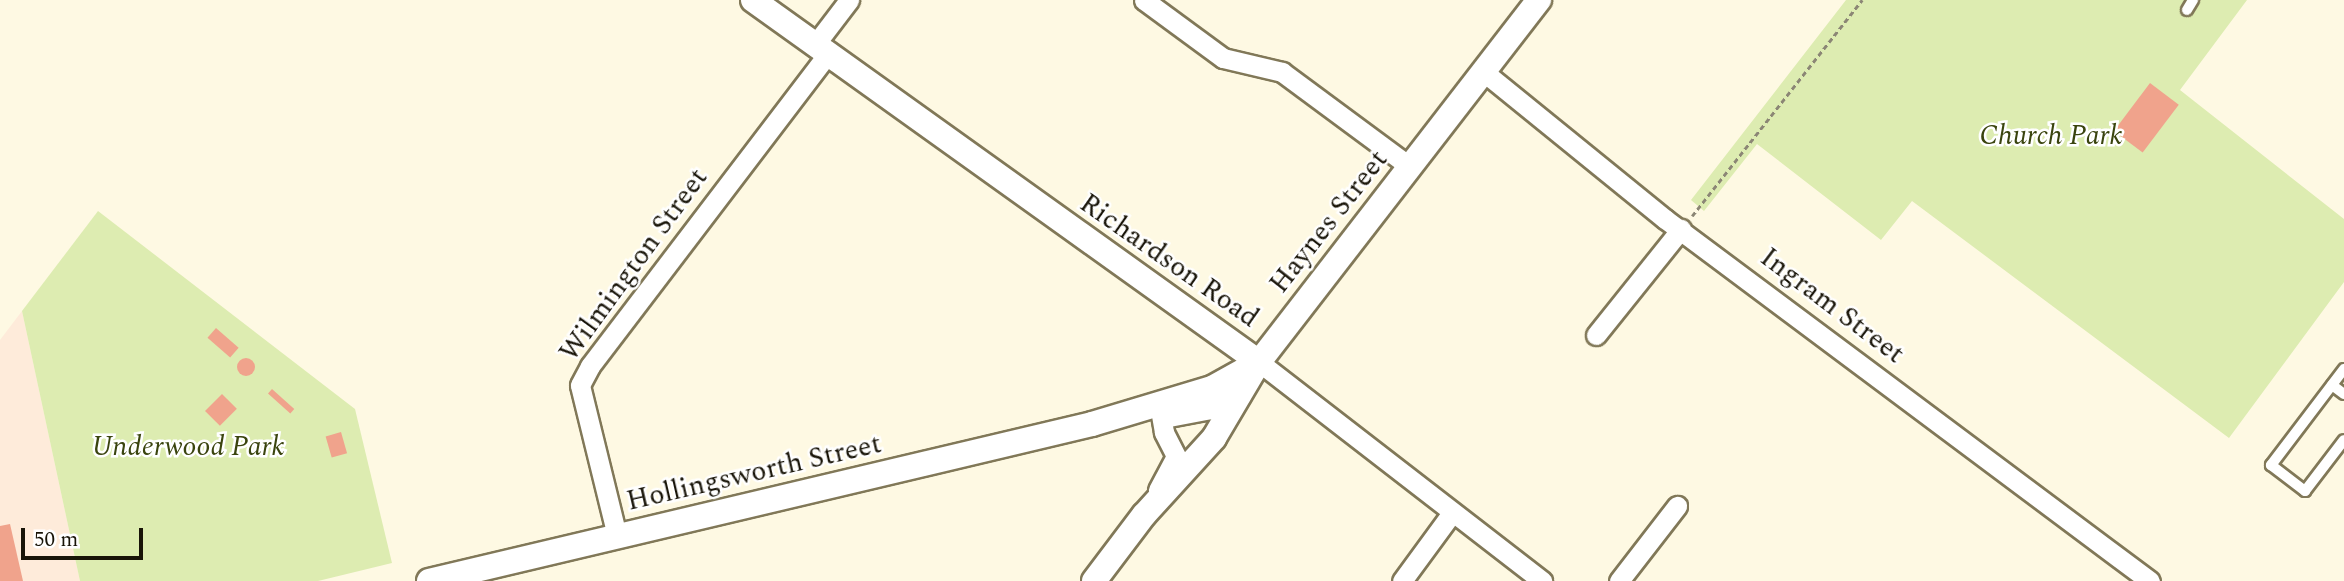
<!DOCTYPE html>
<html>
<head>
<meta charset="utf-8">
<style>
	body { margin:0 }
	#map { position:relative; width:2344px; height:581px; overflow:hidden; background:#fef9e3; font-family:Spectral,serif }
	div>[style] { position:absolute }
	.industrial>* { inset:0; background:#feebda }
	.green>* { inset:0; background:#ddecb1 }
	.building>* { inset:0; background:#f0a38c; transform-origin:0 0 }
	.round { border-radius:50% }
	.path>* { height:2.5px; margin-top:-1.25px; transform-origin:0; background:repeating-linear-gradient(90deg,#8b8675 0 5px,transparent 0 8.5px) }
	.roads { filter:drop-shadow(2px 0 #817858) drop-shadow(-2px 0 #817858) drop-shadow(0 2px #817858) drop-shadow(0 -2px #817858) }
	.service>* { height:10px; margin:-5px; padding:0 5px; transform-origin:5px; border-radius:5px; background:#fff }
	.minor>* { height:19px; margin:-9.5px; padding:0 9.5px; transform-origin:9.5px; border-radius:9.5px; background:#fff }
	.tertiary>* { height:24px; margin:-12px; padding:0 12px; transform-origin:12px; border-radius:12px; background:#fff }
	span { translate:-50% -50%; white-space:nowrap; text-align:center; line-height:1.15; -webkit-text-stroke:5px #fff; paint-order:stroke }
	.park-label { font-size:28px; color:#3a440e; font-style:italic }
	.street-label { font-size:28px; color:#181408 }
	.scale { position:absolute; left:21px; top:528px; width:122px; height:32px; box-sizing:border-box; border:4px solid #181408; border-top:0; padding-left:9px; font-size:21px; line-height:24px; white-space:nowrap; color:#181408; -webkit-text-stroke:5px #fff; paint-order:stroke }
</style>
</head>
<body>
<div id="map">
	<div class="industrial">
		<i style="clip-path:polygon(22px 311px,80px 581px,0 581px,0 340px)"></i>
	</div>
	<div class="green">
		<i style="clip-path:polygon(1846px 0,2247px 0,2180px 90px,2344px 219px,2344px 282px,2229px 438px,1912px 201px,1881px 240px,1757px 144px,1704px 211px,1691px 200px)"></i>
		<i style="clip-path:polygon(98px 211px,355px 409px,392px 563px,318px 581px,80px 581px,22px 311px)"></i>
	</div>
	<div class="building">
		<i style="left:2150px;top:83px;width:36px;height:60px;rotate:37deg"></i>
		<i style="left:216px;top:328px;width:30px;height:13px;rotate:41deg"></i>
		<i class="round" style="left:237px;top:358px;width:18px;height:18px"></i>
		<i style="left:272px;top:389px;width:30px;height:6px;rotate:42deg"></i>
		<i style="left:222px;top:394px;width:21px;height:24px;rotate:45deg"></i>
		<i style="left:341px;top:432px;width:22px;height:16px;rotate:74deg"></i>
		<i style="clip-path:polygon(10px 524px,23px 581px,0 581px,0 526px)"></i>
	</div>
	<div class="path">
		<i style="left:1692px;top:216px;width:275px;rotate:-51.8deg"></i>
	</div>
	<div class="roads">
		<div class="service">
			<i style="left:2187px;top:10px;width:12px;rotate:-59deg"></i>
			<i style="left:2344px;top:369px;width:121px;rotate:127.2deg"></i>
			<i style="left:2271px;top:465px;width:43px;rotate:37.4deg"></i>
			<i style="left:2305px;top:491px;width:64px;rotate:-52.6deg"></i>
			<i style="left:2332px;top:385px;width:15px;rotate:37deg"></i>
		</div>
		<div class="minor">
			<i style="left:1144px;top:0;width:98px;rotate:36.3deg"></i>
			<i style="left:1223px;top:58px;width:61px;rotate:13.3deg"></i>
			<i style="left:1282px;top:72px;width:158px;rotate:36.5deg"></i>
			<i style="left:814px;top:46px;width:58px;rotate:-52.7deg"></i>
			<i style="left:1484px;top:72px;width:233px;rotate:39.1deg"></i>
			<i style="left:1665px;top:219px;width:605px;rotate:36.74deg"></i>
			<i style="left:1596px;top:335px;width:136px;rotate:-51.3deg"></i>
			<i style="left:1259px;top:362px;width:358px;rotate:37.7deg"></i>
			<i style="left:1158px;top:490px;width:38px;rotate:-62deg"></i>
			<i style="left:1176px;top:456px;width:27px;rotate:-117deg"></i>
			<i style="left:1164px;top:432px;width:29px;rotate:-100deg"></i>
			<i style="left:617px;top:536px;width:155px;rotate:-103.8deg"></i>
			<i style="left:580px;top:385px;width:21px;rotate:-62deg"></i>
			<i style="left:590px;top:366px;width:391px;rotate:-52.7deg"></i>
			<i style="left:1402px;top:581px;width:83px;rotate:-53.8deg"></i>
			<i style="left:1619px;top:581px;width:95px;rotate:-52.3deg"></i>
		</div>
		<div class="tertiary">
			<i style="left:753px;top:0;width:622px;rotate:35.58deg"></i>
			<i style="left:1169px;top:415px;width:43px;rotate:-10.8deg"></i>
			<i style="left:1211px;top:407px;width:31px;rotate:-25deg"></i>
			<i style="left:429px;top:581px;width:681px;rotate:-13.32deg"></i>
			<i style="left:1092px;top:424px;width:125px;rotate:-16.7deg"></i>
			<i style="left:1212px;top:388px;width:54px;rotate:-29deg"></i>
			<i style="left:1094px;top:581px;width:83px;rotate:-52.9deg"></i>
			<i style="left:1144px;top:515px;width:104px;rotate:-47.7deg"></i>
			<i style="left:1214px;top:438px;width:88px;rotate:-59.4deg"></i>
			<i style="left:1259px;top:362px;width:458px;rotate:-52.3deg"></i>
		</div>
	</div>
	<div class="park-label">
		<span style="left:2051px;top:136px">Church Park</span>
		<span style="left:188px;top:447px">Underwood Park</span>
	</div>
	<div class="street-label">
		<span style="left:1329px;top:222px;rotate:-52deg">Haynes Street</span>
		<span style="left:1169px;top:261px;rotate:35deg">Richardson Road</span>
		<span style="left:634px;top:265px;rotate:-54deg">Wilmington Street</span>
		<span style="left:1832px;top:306px;rotate:37deg">Ingram Street</span>
		<span style="left:754px;top:473px;rotate:-13deg">Hollingsworth Street</span>
	</div>
	<div class="scale">50 m</div>
</div>
</body>
</html>
